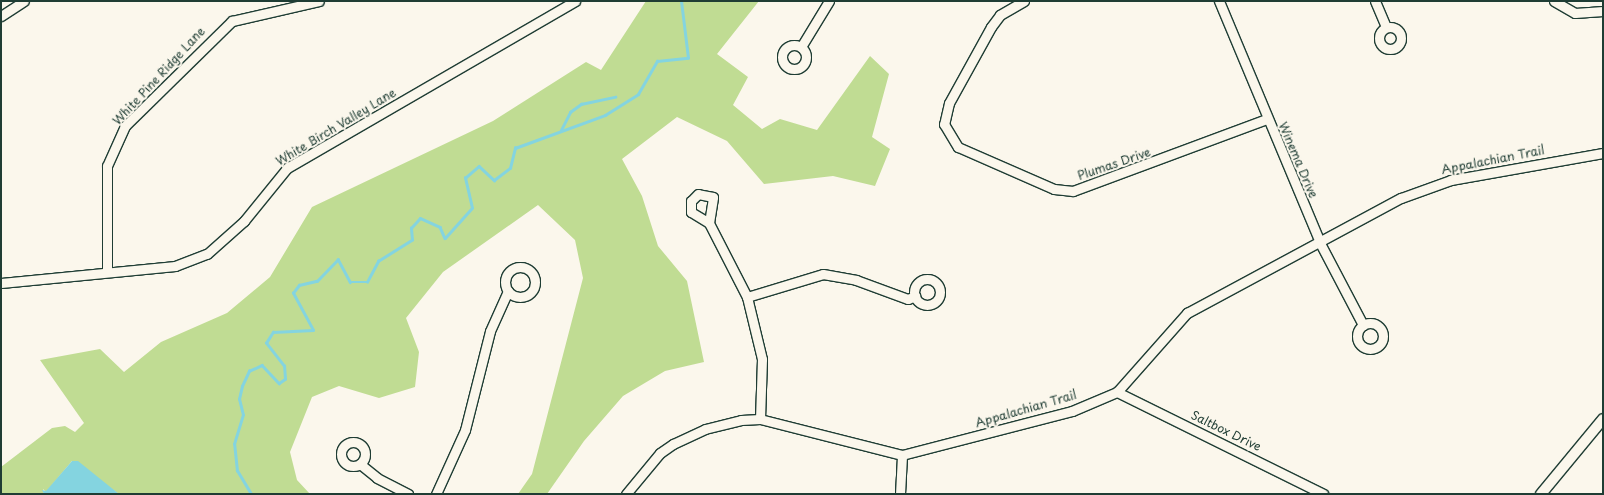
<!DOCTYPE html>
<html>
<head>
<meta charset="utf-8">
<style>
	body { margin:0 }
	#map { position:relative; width:1604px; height:495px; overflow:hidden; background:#fbf7ec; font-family:"Playpen Sans",sans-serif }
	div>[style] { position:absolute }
	.green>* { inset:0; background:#c0dc93 }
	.water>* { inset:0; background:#84d4e0 }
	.stream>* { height:2.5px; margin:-1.25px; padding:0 1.25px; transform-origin:1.25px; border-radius:1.25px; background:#84d4e0 }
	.roads { filter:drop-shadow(1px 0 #1f3d34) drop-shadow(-1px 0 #1f3d34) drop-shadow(0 1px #1f3d34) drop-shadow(0 -1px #1f3d34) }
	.minor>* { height:9px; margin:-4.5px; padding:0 4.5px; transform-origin:4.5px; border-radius:4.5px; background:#fbf7ec }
	.minor>.ring { margin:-4.5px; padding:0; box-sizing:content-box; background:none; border:9px solid #fbf7ec; border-radius:50% }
	.tertiary>* { height:10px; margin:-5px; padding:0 5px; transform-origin:5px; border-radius:5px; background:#fbf7ec }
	span { translate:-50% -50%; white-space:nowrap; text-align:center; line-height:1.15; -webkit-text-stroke:4px #fbf7ec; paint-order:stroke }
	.street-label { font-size:12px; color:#1f3d34 }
	.frame { position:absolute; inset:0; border:2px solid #1f3d34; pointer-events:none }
</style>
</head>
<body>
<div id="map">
	<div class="green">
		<i style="clip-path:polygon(646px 1px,759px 1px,717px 54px,748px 77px,733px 105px,762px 129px,780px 119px,817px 130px,870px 56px,889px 74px,872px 137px,890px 149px,875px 186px,833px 176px,764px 184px,727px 141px,677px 117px,622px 159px,642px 196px,658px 246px,687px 281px,704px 362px,665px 371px,623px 396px,584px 441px,547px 494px,518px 494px,532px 474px,583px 278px,575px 240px,538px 205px,443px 272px,406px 318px,419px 352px,415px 387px,379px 398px,339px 386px,312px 397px,290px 452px,297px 480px,310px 494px,119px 494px,72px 461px,46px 492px,43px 489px,44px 494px,1px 494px,1px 467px,52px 428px,65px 426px,75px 432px,84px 423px,40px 360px,100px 349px,124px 372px,161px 342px,227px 313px,270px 277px,312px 207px,493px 121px,586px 62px,601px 70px)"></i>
	</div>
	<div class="water">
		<i style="clip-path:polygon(72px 461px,78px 461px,119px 494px,44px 494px,42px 490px,46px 491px)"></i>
	</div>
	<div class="stream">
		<i style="left:561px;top:130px;width:20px;rotate:-63deg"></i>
		<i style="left:570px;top:112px;width:14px;rotate:-36deg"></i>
		<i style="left:581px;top:104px;width:35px;rotate:-12deg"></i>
		<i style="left:251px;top:494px;width:27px;rotate:-121deg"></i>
		<i style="left:237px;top:471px;width:27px;rotate:-96deg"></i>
		<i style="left:234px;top:444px;width:30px;rotate:-73deg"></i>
		<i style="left:243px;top:415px;width:16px;rotate:-104deg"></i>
		<i style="left:239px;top:399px;width:13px;rotate:-77deg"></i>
		<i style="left:242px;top:386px;width:17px;rotate:-65deg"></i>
		<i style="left:249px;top:371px;width:14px;rotate:-25deg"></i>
		<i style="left:262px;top:365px;width:25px;rotate:47deg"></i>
		<i style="left:279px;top:383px;width:7px;rotate:-34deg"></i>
		<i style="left:285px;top:379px;width:13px;rotate:-94deg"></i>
		<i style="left:284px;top:366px;width:29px;rotate:-128deg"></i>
		<i style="left:266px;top:343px;width:13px;rotate:-58deg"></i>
		<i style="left:273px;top:332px;width:40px;rotate:-2.9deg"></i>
		<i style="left:313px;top:330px;width:42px;rotate:-118.4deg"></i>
		<i style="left:293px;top:293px;width:10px;rotate:-53deg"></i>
		<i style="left:299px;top:285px;width:18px;rotate:-13deg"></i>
		<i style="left:317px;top:281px;width:30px;rotate:-46deg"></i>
		<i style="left:338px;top:259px;width:26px;rotate:62deg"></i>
		<i style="left:350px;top:282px;width:17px"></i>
		<i style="left:367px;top:282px;width:24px;rotate:-62deg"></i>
		<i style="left:378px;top:261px;width:40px;rotate:-32deg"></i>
		<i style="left:412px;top:240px;width:12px;rotate:-95deg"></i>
		<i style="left:411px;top:228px;width:13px;rotate:-48deg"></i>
		<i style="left:420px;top:218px;width:22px;rotate:24deg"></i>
		<i style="left:440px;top:227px;width:12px;rotate:66deg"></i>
		<i style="left:445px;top:238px;width:40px;rotate:-48deg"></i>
		<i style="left:472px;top:208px;width:31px;rotate:-103deg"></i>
		<i style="left:465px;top:178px;width:18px;rotate:-41deg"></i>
		<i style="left:479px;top:166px;width:21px;rotate:43deg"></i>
		<i style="left:494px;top:180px;width:20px;rotate:-37deg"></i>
		<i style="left:510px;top:168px;width:21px;rotate:-76deg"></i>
		<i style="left:515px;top:148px;width:96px;rotate:-20.1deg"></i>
		<i style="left:605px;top:115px;width:39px;rotate:-32deg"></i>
		<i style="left:638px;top:94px;width:38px;rotate:-60deg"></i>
		<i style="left:657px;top:61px;width:31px;rotate:-6deg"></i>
		<i style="left:688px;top:58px;width:57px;rotate:-97deg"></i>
	</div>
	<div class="roads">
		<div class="minor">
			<i style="left:1024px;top:1px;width:28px;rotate:150deg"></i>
			<i style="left:1000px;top:15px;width:15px;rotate:127deg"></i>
			<i style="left:991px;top:27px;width:87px;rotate:118.9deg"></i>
			<i style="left:949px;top:103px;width:22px;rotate:103deg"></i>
			<i style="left:944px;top:124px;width:27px;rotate:59deg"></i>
			<i style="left:958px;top:147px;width:105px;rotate:23.6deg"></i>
			<i style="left:1054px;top:189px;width:19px;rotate:6deg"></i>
			<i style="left:1073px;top:191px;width:207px;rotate:-20.4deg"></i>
			<i style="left:1219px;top:1px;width:262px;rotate:67.3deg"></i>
			<i style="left:1320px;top:243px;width:93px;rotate:62.3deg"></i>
			<i style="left:1375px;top:1px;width:28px;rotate:67deg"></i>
			<i style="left:1554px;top:1px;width:24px;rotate:30deg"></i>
			<i style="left:1575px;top:13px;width:28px;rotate:-4deg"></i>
			<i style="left:1px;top:16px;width:27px;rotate:-33deg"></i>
			<i class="ring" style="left:1379px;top:27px;width:13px;height:13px"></i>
			<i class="ring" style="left:782px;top:45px;width:15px;height:15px"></i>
			<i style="left:801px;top:47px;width:54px;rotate:-58.7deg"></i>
			<i style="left:709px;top:223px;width:26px;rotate:-81deg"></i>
			<i style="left:713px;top:197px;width:15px;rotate:-169deg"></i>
			<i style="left:698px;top:194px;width:10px;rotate:135deg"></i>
			<i style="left:691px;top:201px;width:11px;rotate:90deg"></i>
			<i style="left:691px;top:212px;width:21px;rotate:31deg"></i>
			<i style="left:709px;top:223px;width:83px;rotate:62.8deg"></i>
			<i style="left:747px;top:297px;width:64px;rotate:76.4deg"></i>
			<i style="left:762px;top:359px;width:60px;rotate:91.9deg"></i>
			<i class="ring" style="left:505px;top:267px;width:21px;height:21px"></i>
			<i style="left:107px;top:272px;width:106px;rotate:-90deg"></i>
			<i style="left:107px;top:166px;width:44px;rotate:-65.8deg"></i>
			<i style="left:125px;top:126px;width:150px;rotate:-44.5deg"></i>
			<i style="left:232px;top:21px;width:89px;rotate:-12.9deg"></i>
			<i class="ring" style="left:914px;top:279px;width:17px;height:17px"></i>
			<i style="left:1px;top:283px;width:175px;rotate:-5.6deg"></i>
			<i style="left:175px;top:266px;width:34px;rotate:-21deg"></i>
			<i style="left:207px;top:254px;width:50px;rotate:-41.7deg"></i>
			<i style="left:244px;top:221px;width:68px;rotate:-50.9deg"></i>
			<i style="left:287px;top:168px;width:333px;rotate:-30.1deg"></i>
			<i style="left:747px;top:297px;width:79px;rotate:-16.8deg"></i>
			<i style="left:823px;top:274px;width:34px;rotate:10deg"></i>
			<i style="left:856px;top:280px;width:55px;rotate:20.1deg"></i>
			<i style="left:908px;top:299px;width:8px;rotate:-23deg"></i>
			<i class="ring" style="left:1357px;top:323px;width:17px;height:17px"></i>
			<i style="left:1117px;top:392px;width:230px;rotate:26.3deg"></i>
			<i class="ring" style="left:341px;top:442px;width:15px;height:15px"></i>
			<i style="left:360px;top:464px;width:22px;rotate:39deg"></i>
			<i style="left:377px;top:478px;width:35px;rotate:27deg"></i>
			<i style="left:436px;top:494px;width:70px;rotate:-65.6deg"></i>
			<i style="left:465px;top:430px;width:102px;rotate:-75.8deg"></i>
			<i style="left:490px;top:331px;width:44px;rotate:-65.8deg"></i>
			<i style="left:626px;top:494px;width:53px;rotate:-50.3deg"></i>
			<i style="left:660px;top:453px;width:16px;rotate:-35deg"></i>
			<i style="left:673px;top:444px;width:35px;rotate:-25deg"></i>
			<i style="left:705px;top:429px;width:37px;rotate:-14deg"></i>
			<i style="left:741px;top:420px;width:19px;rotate:-3deg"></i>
			<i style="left:760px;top:419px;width:146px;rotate:14.2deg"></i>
			<i style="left:902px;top:455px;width:176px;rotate:-14.5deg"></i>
			<i style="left:1072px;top:411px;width:49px;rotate:-22.9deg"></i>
			<i style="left:1117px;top:392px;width:106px;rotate:-48.5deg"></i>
			<i style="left:1187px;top:313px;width:243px;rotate:-28.3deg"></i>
			<i style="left:1401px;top:198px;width:53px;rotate:-19.8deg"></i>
			<i style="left:1451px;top:180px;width:154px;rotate:-10.1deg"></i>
			<i style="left:900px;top:494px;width:39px;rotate:-87deg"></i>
		</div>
		<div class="tertiary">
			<i style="left:1541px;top:494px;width:97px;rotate:-50.4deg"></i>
		</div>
	</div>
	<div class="street-label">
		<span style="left:159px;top:76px;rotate:-47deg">White Pine Ridge Lane</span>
		<span style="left:336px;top:127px;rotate:-31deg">White Birch Valley Lane</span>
		<span style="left:1298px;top:160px;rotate:67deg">Winema Drive</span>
		<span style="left:1493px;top:160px;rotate:-11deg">Appalachian Trail</span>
		<span style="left:1114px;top:164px;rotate:-19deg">Plumas Drive</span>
		<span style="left:1026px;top:409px;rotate:-16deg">Appalachian Trail</span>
		<span style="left:1226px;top:431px;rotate:26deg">Saltbox Drive</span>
	</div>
	<div class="frame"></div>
</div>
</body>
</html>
